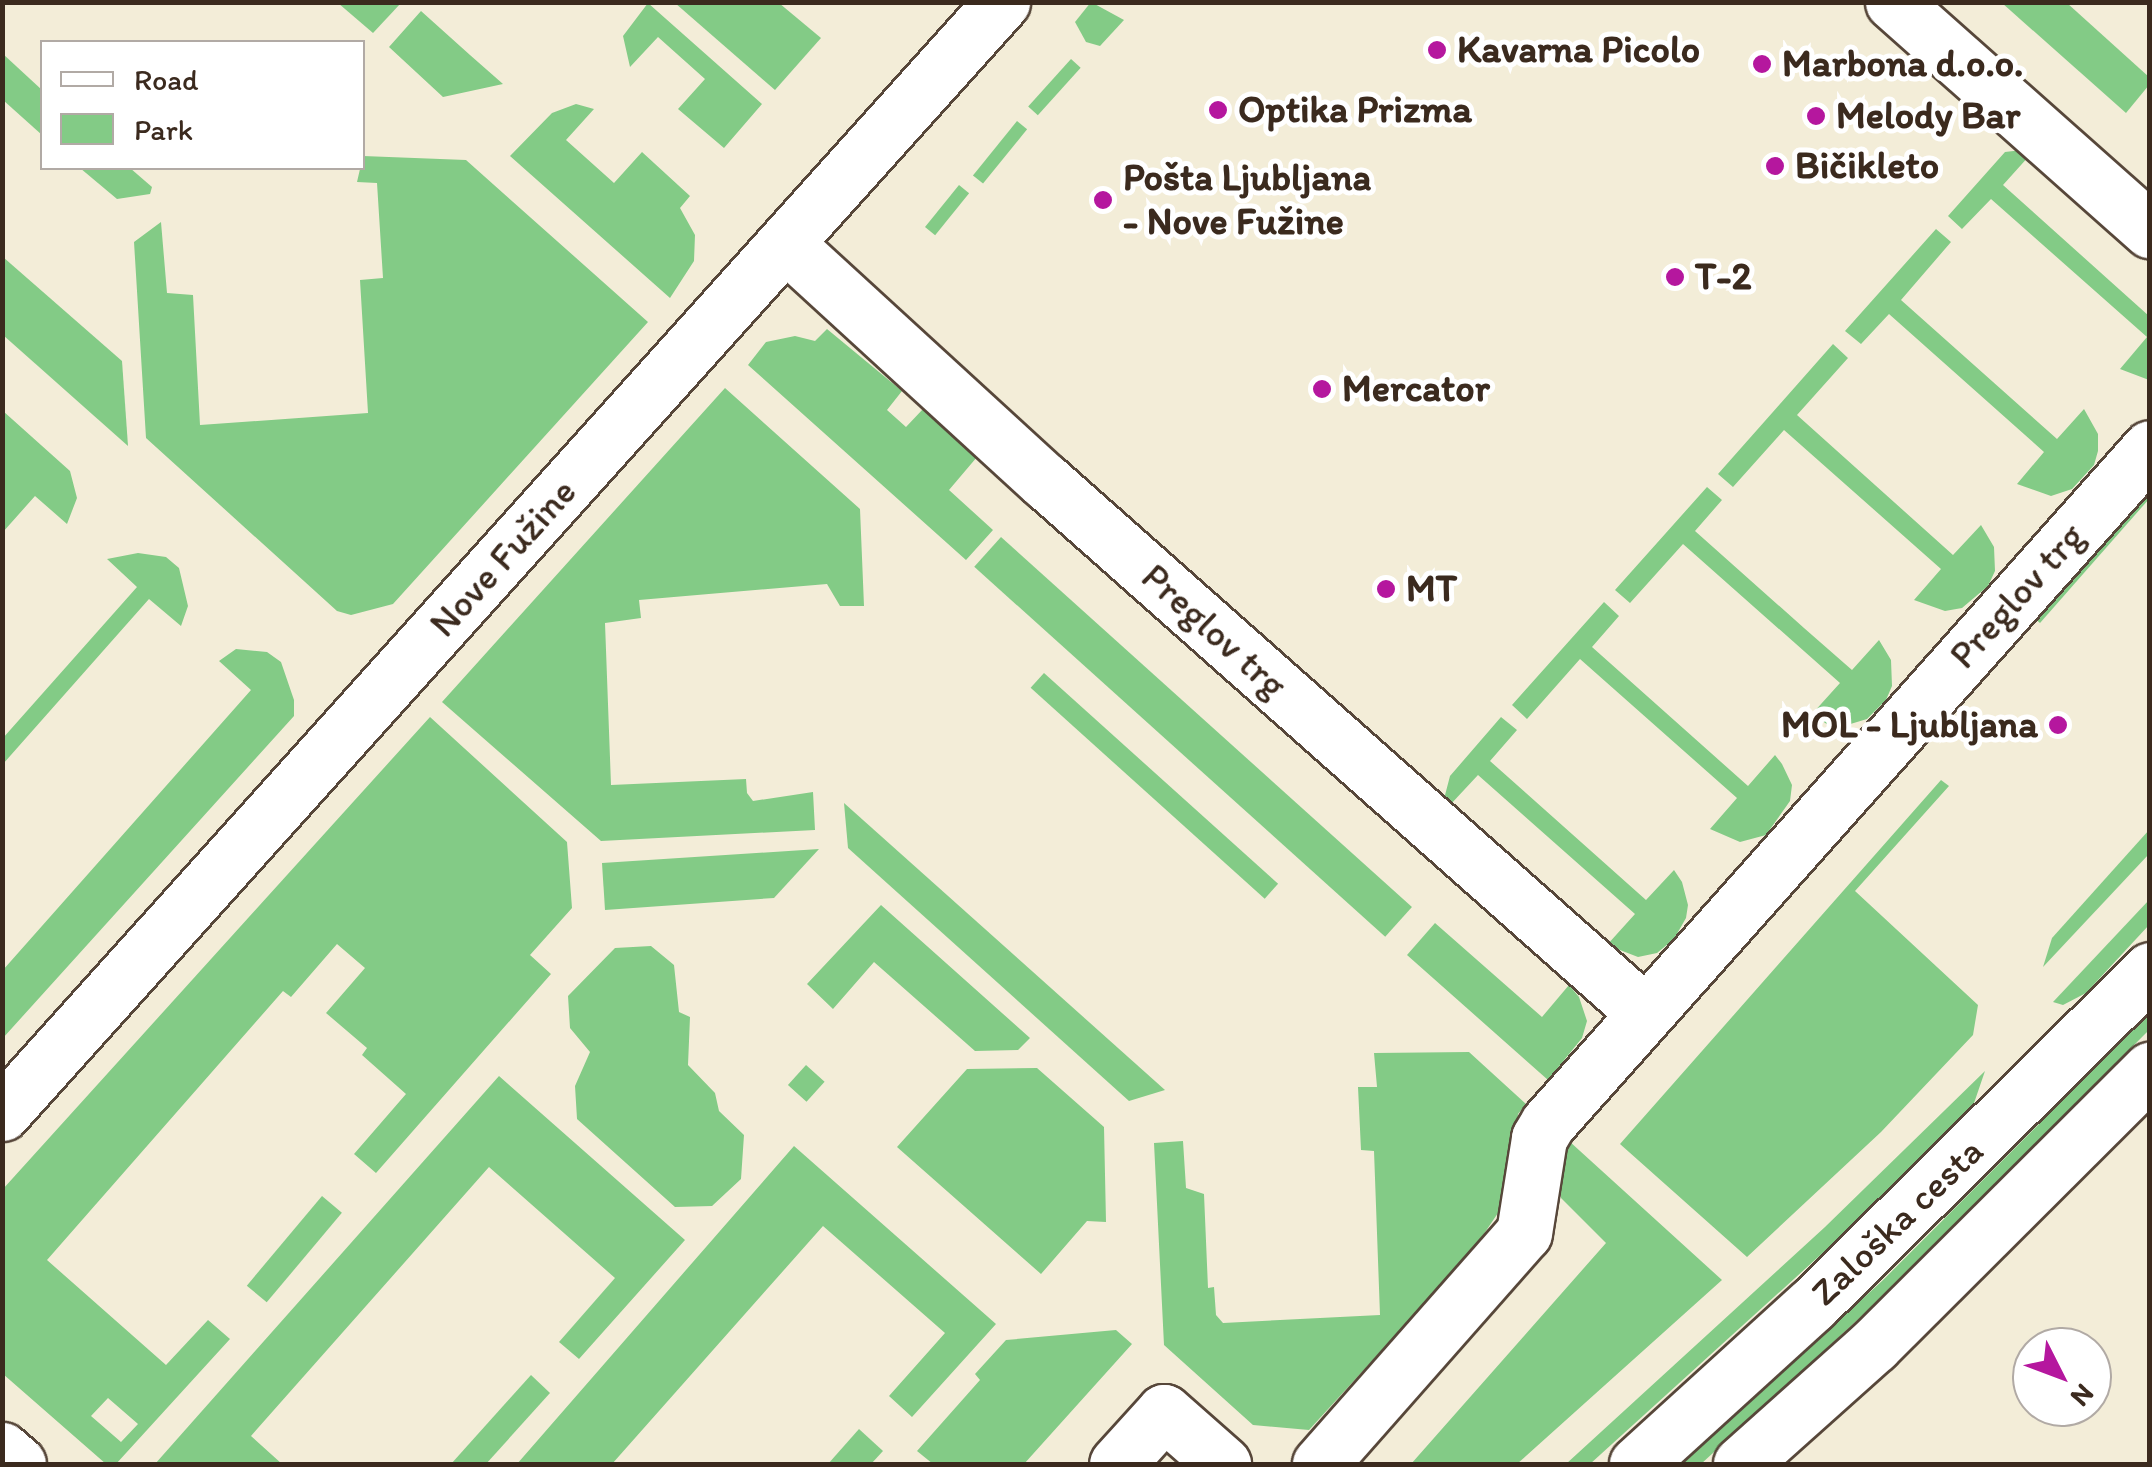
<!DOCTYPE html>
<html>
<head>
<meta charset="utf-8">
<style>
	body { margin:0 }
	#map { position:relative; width:2152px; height:1467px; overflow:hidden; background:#f3edd8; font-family:Itim,sans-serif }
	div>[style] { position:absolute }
	.green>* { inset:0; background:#83cb86; transform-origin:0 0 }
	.roads { filter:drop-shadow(2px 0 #57473a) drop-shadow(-2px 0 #57473a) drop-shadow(0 2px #57473a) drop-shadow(0 -2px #57473a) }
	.street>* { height:55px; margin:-27.5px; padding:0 27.5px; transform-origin:27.5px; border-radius:27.5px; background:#fff }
	.secondary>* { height:55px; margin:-27.5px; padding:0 27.5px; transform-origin:27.5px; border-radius:27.5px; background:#fff }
	.primary>* { height:55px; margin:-27.5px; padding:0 27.5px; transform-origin:27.5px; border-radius:27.5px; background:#fff }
	.dots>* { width:28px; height:28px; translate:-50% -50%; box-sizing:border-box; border:5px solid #fff; border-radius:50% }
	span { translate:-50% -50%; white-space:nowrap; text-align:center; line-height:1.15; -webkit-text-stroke:10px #fff; paint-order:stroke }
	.poi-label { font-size:38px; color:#3b2a1e; font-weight:700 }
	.left { translate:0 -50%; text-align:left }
	.right { translate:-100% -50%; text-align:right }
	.street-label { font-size:38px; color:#3b2a1e }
	.frame { position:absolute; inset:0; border:5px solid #3b2a1e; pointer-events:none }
	.legend { position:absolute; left:40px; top:40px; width:325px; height:130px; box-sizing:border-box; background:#fff; border:2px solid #b1aaa5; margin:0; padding:12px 18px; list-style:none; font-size:30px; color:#3b2a1e }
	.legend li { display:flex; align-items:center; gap:20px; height:50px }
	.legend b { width:50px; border:2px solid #b1aaa5 }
	.north { position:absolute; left:2012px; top:1327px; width:100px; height:100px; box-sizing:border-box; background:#fff; border:2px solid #b1aaa5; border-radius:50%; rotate:132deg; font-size:28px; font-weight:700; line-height:40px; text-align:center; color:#3b2a1e }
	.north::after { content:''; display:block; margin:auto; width:35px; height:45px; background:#b5179e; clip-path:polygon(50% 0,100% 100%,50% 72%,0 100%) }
</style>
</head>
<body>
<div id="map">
	<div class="green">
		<i style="clip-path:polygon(1091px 2px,1124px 20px,1100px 46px,1086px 42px,1075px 22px)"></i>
		<i style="clip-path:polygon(338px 3px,401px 3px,373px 33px)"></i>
		<i style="clip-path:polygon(648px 3px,762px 104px,724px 148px,678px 109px,705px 79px,658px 37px,630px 67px,623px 36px)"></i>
		<i style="clip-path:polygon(675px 3px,779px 3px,821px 38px,775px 90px)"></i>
		<i style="clip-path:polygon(2002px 3px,2067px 3px,2149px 77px,2149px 85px,2126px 113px)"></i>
		<i style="clip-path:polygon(421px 11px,470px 55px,503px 84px,443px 97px,389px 47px)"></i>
		<i style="clip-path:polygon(3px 54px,42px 90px,42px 135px,3px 100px)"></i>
		<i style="left:1071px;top:59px;width:13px;height:64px;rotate:42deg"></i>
		<i style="clip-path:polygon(576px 104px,594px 109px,566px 140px,614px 183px,642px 152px,690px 196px,680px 208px,695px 235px,694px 261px,670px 298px,510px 156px,552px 113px)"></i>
		<i style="left:1017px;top:121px;width:13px;height:70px;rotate:39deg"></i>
		<i style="clip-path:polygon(2022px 150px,2030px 155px,2003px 185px,2149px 316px,2149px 380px,2120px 369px,2147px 337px,1991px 199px,1962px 229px,1948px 216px,2005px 152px)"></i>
		<i style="clip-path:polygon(363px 156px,466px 160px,648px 322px,393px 604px,351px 615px,337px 611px,146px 438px,134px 242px,161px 222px,167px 293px,193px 295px,200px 425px,368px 413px,360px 280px,383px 278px,377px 183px,357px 182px)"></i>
		<i style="clip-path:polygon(80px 168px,130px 168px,152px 187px,150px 194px,117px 199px)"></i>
		<i style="left:959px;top:185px;width:13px;height:54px;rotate:39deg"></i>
		<i style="clip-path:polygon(1936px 229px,1951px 242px,1901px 300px,2057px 439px,2084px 409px,2098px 434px,2098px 451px,2094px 465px,2072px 489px,2051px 496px,2017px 484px,2044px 452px,1889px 314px,1861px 344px,1845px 331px)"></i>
		<i style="clip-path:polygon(3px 257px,122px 361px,128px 446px,3px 335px)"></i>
		<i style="clip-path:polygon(827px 329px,902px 391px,887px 410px,906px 427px,923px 409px,977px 457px,949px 490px,993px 530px,966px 560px,748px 365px,766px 342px,795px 336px,815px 341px)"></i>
		<i style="clip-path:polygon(1833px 344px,1848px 358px,1797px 415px,1953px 555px,1981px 525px,1994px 547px,1995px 571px,1988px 586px,1962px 608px,1945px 611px,1914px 600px,1941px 569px,1784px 430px,1733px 487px,1718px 474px)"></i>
		<i style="clip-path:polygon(725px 388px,860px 509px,864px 606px,840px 606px,827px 584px,639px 600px,641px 618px,605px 623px,611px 785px,746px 779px,747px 793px,753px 801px,813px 792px,815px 830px,601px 841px,442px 702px)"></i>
		<i style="clip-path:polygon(3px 411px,70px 471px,77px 498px,67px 524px,35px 496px,3px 532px)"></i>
		<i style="clip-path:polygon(1707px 487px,1722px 500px,1695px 531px,1804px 628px,1852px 670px,1879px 640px,1891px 660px,1892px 686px,1886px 700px,1867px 719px,1834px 729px,1812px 714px,1840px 683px,1683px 544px,1630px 603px,1615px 590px)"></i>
		<i style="clip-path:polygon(2149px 487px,2149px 499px,2040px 623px,2033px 617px)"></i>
		<i style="left:1001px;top:537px;width:553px;height:40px;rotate:42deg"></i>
		<i style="clip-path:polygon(138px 553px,166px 557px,179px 568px,188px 606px,181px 626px,149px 599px,3px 764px,3px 738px,137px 587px,107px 559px)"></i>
		<i style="clip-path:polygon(1604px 602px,1619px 616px,1592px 647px,1748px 786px,1775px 755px,1782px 764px,1792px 785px,1790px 801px,1766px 835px,1740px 842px,1710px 829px,1737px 798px,1580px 659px,1527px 719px,1512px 705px)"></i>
		<i style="clip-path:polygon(236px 649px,267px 652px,281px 662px,294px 700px,294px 716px,3px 1038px,3px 970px,251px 690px,219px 661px)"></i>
		<i style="left:1044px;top:673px;width:315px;height:20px;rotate:42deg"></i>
		<i style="clip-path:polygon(evenodd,430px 717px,567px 842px,572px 908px,530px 955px,551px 974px,376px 1173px,354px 1154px,406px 1094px,362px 1055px,367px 1048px,326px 1013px,365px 968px,337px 944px,291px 997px,283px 991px,47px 1260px,166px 1365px,208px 1320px,230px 1339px,116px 1464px,106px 1464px,3px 1374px,3px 1189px,430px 717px,108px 1398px,138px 1424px,121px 1442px,91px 1416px,108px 1398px)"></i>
		<i style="clip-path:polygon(1501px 717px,1517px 730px,1490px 761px,1646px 900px,1674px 870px,1682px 882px,1688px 905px,1686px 918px,1674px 939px,1657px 953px,1638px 957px,1607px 945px,1635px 914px,1478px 775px,1450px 805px,1444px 799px,1450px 776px)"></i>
		<i style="clip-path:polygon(1941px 780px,1949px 786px,1855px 891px,1978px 1005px,1973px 1035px,1881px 1132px,1747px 1257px,1620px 1144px)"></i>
		<i style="clip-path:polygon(844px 803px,1165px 1090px,1129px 1101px,848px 848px)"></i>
		<i style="clip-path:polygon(2149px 830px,2149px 854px,2043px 967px,2052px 938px)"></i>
		<i style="clip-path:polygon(819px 849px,774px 898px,605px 910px,602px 863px)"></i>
		<i style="clip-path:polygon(2149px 900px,2149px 925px,2086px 993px,2063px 1005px,2053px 1002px)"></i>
		<i style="clip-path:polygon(881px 905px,1030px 1038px,1018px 1050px,975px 1051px,874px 962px,833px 1009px,807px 984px)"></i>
		<i style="clip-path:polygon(1435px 923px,1542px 1017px,1569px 985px,1579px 997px,1587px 1021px,1582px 1038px,1548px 1080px,1407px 955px)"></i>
		<i style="clip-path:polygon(651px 946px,674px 965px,679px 1012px,690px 1017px,688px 1065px,715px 1093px,719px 1111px,744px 1135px,741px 1179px,712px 1206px,675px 1207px,577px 1119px,575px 1086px,590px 1052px,570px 1028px,568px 996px,615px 948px)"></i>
		<i style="clip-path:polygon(2149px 1014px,2149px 1030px,1891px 1289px,1701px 1464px,1682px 1464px,1882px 1281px)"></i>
		<i style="clip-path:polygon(1469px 1052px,1526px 1104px,1518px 1114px,1514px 1162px,1498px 1213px,1473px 1250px,1309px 1430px,1253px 1425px,1164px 1345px,1154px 1143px,1183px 1141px,1186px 1188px,1204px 1194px,1208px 1288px,1214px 1287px,1216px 1315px,1223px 1323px,1380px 1315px,1374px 1151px,1361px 1150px,1358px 1087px,1377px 1087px,1374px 1053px)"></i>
		<i style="left:806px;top:1065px;width:25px;height:27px;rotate:42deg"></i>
		<i style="clip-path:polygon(1037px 1068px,1104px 1127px,1106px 1222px,1087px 1221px,1041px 1274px,897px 1147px,967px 1069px)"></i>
		<i style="clip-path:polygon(1985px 1071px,1972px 1109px,1838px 1239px,1590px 1464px,1566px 1464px,1825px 1227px)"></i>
		<i style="clip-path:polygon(499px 1076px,685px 1240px,579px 1359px,559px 1342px,615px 1278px,489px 1167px,251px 1436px,282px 1464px,155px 1464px)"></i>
		<i style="clip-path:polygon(1569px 1141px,1722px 1280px,1517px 1464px,1411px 1464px,1606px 1243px,1561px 1198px,1560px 1161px)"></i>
		<i style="clip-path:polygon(794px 1146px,996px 1324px,912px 1417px,889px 1396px,945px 1333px,823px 1226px,612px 1464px,517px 1464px)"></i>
		<i style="left:322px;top:1196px;width:26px;height:117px;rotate:40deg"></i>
		<i style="clip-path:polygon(1116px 1330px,1132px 1344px,1024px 1464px,933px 1464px,917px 1451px,980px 1380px,975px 1374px,1006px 1340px)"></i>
		<i style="clip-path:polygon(531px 1375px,550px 1393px,486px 1464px,451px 1464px)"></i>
		<i style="clip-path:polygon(859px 1429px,883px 1451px,871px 1464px,828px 1464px)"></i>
	</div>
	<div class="roads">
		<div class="street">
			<i style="left:1893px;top:2px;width:344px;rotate:41.6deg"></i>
			<i style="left:786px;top:244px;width:351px;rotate:42.5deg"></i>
			<i style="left:1045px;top:481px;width:802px;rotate:41.56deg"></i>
			<i style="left:1117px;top:1464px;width:70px;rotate:-47.9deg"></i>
			<i style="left:1164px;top:1412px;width:79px;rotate:41.4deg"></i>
			<i style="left:1320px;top:1464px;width:308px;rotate:-48.6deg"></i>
			<i style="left:1524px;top:1233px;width:96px;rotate:-81deg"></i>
			<i style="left:1539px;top:1138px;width:17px;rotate:-59deg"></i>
			<i style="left:1548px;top:1123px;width:904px;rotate:-48.27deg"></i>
		</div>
		<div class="secondary">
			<i style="left:2px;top:1113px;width:1495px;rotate:-48.01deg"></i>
			<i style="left:2px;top:1450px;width:21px;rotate:41deg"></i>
		</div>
		<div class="primary">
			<i style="left:1637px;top:1464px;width:236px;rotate:-42.3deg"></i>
			<i style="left:1812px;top:1305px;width:476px;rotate:-44.7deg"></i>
			<i style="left:1741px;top:1464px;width:178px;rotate:-41.8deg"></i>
			<i style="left:1874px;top:1345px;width:390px;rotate:-44.9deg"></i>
		</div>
	</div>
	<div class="dots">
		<i style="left:1437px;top:50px;background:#b5179e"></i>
		<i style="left:1762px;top:64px;background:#b5179e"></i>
		<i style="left:1218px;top:110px;background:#b5179e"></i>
		<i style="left:1816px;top:116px;background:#b5179e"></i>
		<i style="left:1775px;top:166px;background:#b5179e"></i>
		<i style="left:1103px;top:200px;background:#b5179e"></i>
		<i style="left:1675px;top:277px;background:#b5179e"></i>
		<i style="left:1322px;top:389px;background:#b5179e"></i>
		<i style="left:1386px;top:589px;background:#b5179e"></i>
		<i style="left:2058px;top:725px;background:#b5179e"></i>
	</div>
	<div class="poi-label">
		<span class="left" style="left:1457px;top:50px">Kavarna Picolo</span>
		<span class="left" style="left:1782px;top:64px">Marbona d.o.o.</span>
		<span class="left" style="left:1238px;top:110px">Optika Prizma</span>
		<span class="left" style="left:1836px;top:116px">Melody Bar</span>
		<span class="left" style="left:1795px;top:166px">Bičikleto</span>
		<span class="left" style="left:1123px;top:200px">Pošta Ljubljana<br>- Nove Fužine</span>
		<span class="left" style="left:1695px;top:277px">T-2</span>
		<span class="left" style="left:1342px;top:389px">Mercator</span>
		<span class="left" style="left:1406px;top:589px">MT</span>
		<span class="right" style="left:2038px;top:725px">MOL - Ljubljana</span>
	</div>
	<div class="street-label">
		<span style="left:503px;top:558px;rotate:-48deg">Nove Fužine</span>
		<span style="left:2017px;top:596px;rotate:-48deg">Preglov trg</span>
		<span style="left:1214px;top:631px;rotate:42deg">Preglov trg</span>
		<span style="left:1897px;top:1222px;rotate:-44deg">Zaloška cesta</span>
	</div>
	<div class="frame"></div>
	<ul class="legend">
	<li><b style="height:12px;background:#fff"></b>Road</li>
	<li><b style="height:28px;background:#83cb86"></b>Park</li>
	</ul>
	<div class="north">N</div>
</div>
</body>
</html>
